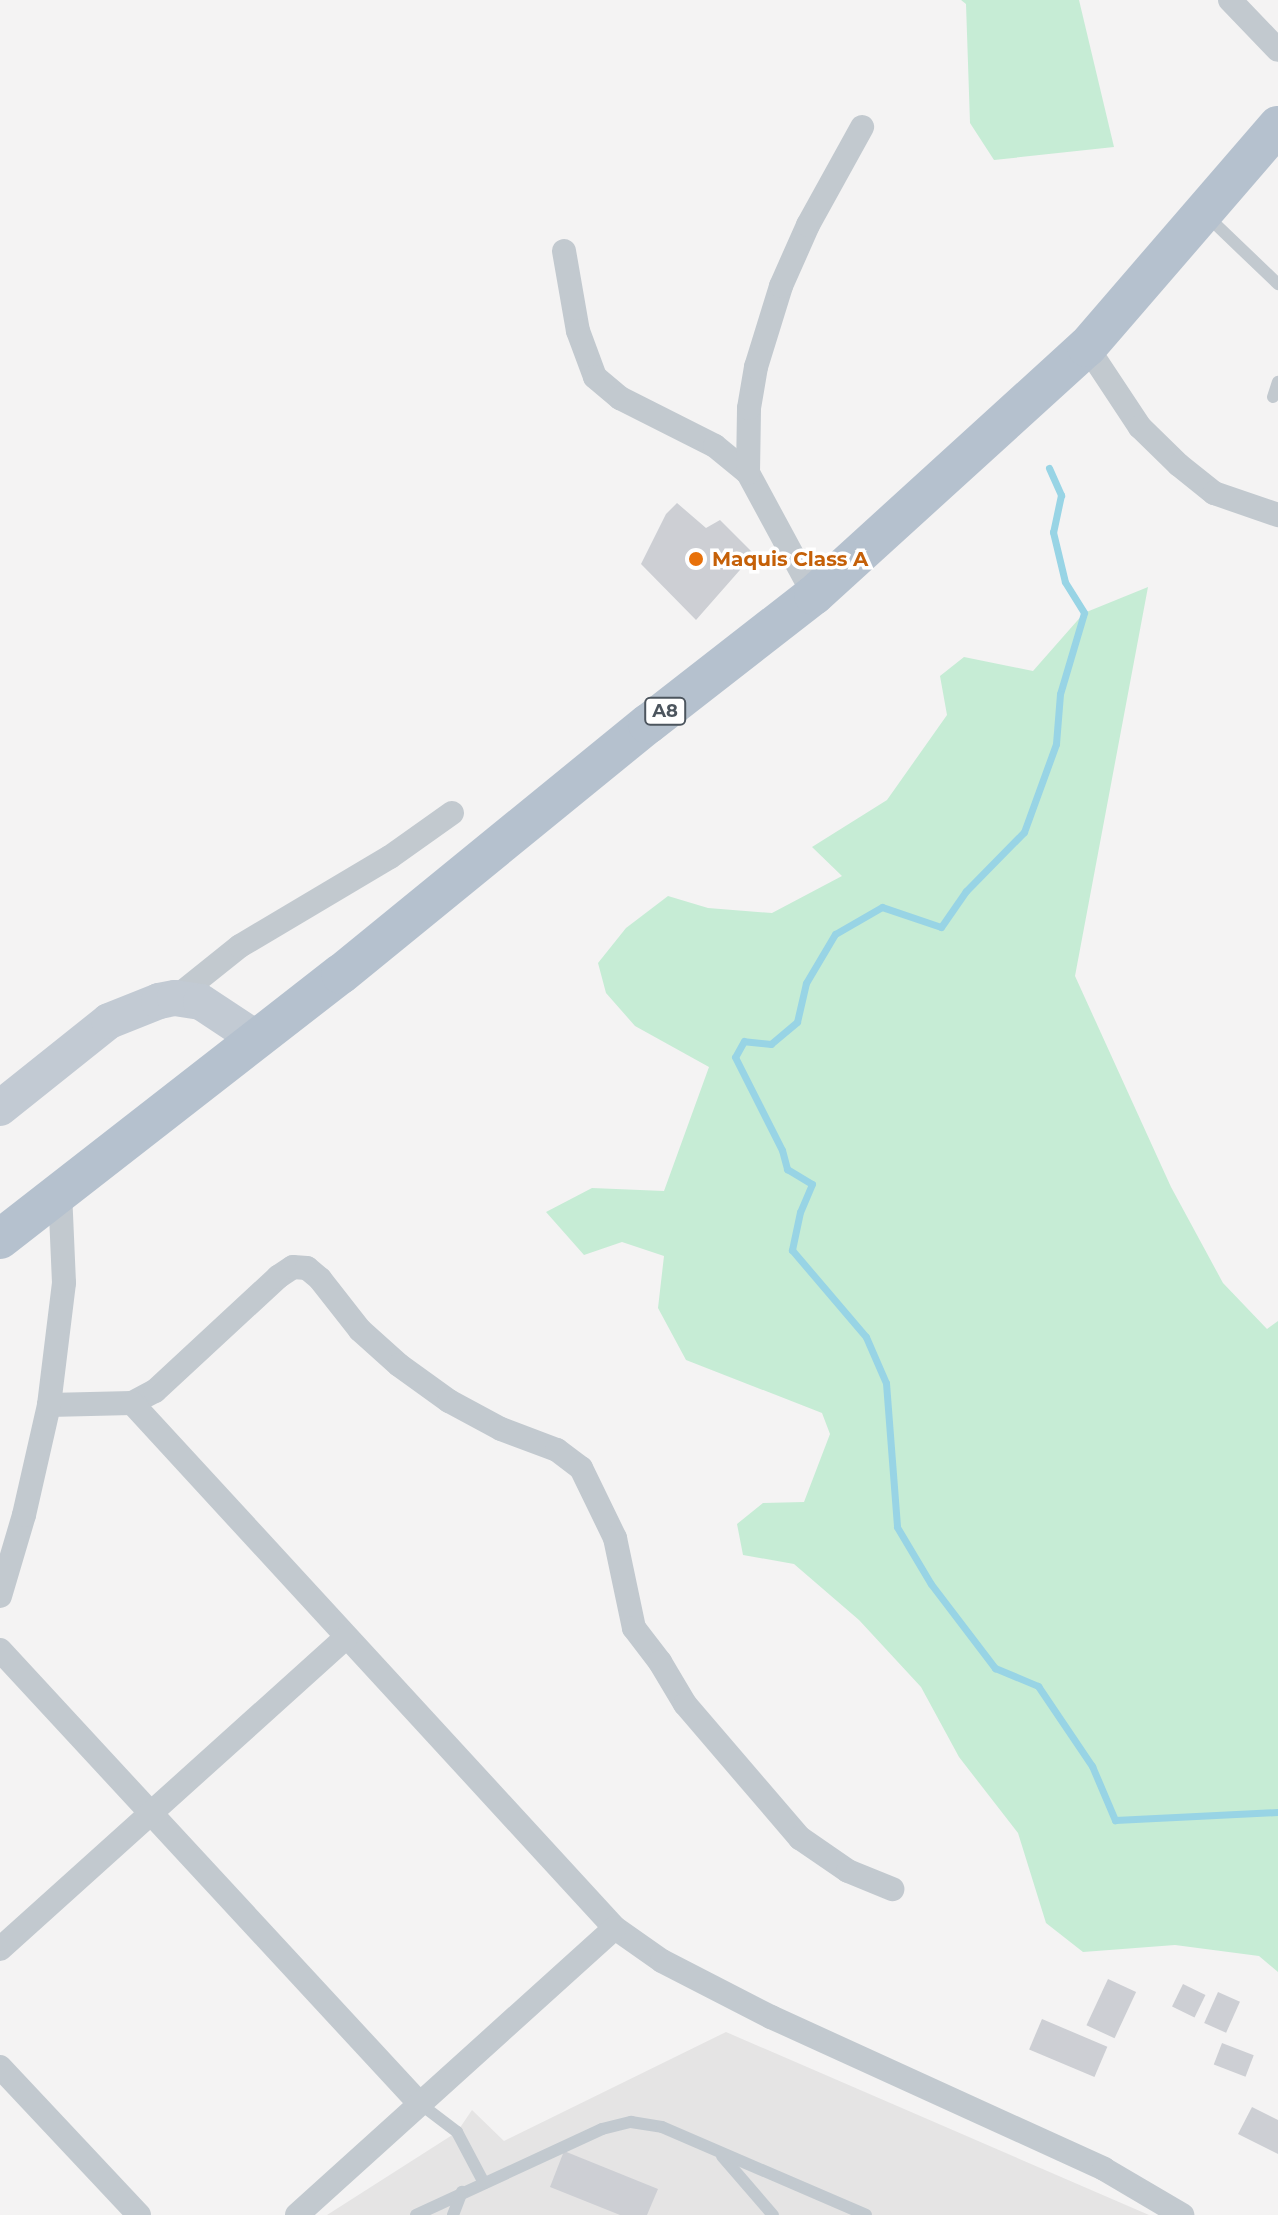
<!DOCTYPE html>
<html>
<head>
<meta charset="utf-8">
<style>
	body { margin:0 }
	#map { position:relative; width:1278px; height:2215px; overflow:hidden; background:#f4f3f3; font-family:Montserrat,sans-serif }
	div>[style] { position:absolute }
	.education>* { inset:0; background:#e5e4e4 }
	.green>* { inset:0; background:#c6ecd5 }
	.stream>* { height:7px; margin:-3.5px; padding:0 3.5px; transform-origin:3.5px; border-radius:3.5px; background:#98d4e5 }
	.building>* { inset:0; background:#cdcfd4; transform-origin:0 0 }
	.lane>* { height:12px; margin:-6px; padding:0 6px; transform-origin:6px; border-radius:6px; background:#c2c9cf }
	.street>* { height:24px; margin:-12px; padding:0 12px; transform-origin:12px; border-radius:12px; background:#c2c9cf }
	.secondary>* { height:36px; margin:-18px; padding:0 18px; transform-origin:18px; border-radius:18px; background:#c2cad3 }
	.primary>* { height:40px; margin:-20px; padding:0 20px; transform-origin:20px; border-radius:20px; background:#b5c1ce }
	.dots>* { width:22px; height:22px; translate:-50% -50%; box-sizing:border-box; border:4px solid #fff; border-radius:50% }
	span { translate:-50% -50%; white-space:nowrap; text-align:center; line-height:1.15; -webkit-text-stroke:7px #fff; paint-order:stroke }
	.shield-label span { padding:2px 6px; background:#fff; border:2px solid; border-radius:6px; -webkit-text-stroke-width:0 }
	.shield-label { font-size:18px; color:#4c555e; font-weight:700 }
	.food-label { font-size:20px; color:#c56008; font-weight:700 }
	.left { translate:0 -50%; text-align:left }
</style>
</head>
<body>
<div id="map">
	<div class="education">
		<i style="clip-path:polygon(726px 2032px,1149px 2215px,327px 2215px,457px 2132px,472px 2110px,504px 2141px)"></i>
	</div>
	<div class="green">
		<i style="clip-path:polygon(961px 0,1079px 0,1114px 147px,994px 160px,970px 123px,966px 4px)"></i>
		<i style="clip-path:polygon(1148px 587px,1075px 976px,1171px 1187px,1223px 1283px,1267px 1329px,1278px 1321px,1278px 1972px,1259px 1956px,1175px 1945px,1083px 1952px,1046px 1923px,1018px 1833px,959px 1757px,921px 1687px,859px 1620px,794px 1564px,743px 1555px,737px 1524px,763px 1503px,804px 1502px,830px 1434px,822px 1413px,686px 1360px,658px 1308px,664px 1256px,622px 1242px,584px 1255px,546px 1212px,592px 1188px,664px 1191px,709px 1067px,635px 1026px,606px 993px,598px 963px,626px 928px,668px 896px,708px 908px,772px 913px,842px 876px,812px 847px,887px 800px,947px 715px,940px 676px,964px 657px,1033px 671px,1084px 613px)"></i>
	</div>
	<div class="stream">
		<i style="left:1049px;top:468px;width:30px;rotate:66deg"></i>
		<i style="left:1061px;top:495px;width:38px;rotate:102deg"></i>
		<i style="left:1053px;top:532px;width:51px;rotate:76.5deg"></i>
		<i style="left:1065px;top:582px;width:36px;rotate:58deg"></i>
		<i style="left:1084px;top:613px;width:84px;rotate:106.5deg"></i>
		<i style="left:1060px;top:694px;width:50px;rotate:94.6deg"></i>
		<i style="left:1056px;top:744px;width:94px;rotate:110deg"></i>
		<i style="left:1024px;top:832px;width:83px;rotate:134.5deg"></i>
		<i style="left:966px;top:891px;width:44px;rotate:124.8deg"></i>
		<i style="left:941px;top:927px;width:62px;rotate:-161.3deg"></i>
		<i style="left:882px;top:907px;width:54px;rotate:150.1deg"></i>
		<i style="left:835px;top:934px;width:57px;rotate:120.6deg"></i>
		<i style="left:806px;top:983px;width:40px;rotate:103deg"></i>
		<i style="left:797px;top:1022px;width:34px;rotate:140deg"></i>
		<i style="left:771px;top:1044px;width:27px;rotate:-174deg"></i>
		<i style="left:744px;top:1041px;width:18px;rotate:119deg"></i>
		<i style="left:735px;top:1057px;width:104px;rotate:63.2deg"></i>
		<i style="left:782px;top:1150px;width:20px;rotate:75deg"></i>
		<i style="left:787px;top:1169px;width:29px;rotate:31deg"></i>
		<i style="left:812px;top:1184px;width:30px;rotate:113deg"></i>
		<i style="left:800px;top:1212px;width:39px;rotate:102deg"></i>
		<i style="left:792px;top:1250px;width:114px;rotate:49.6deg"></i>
		<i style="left:866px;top:1337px;width:50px;rotate:66.5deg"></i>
		<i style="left:886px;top:1383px;width:144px;rotate:85.6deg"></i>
		<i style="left:897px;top:1527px;width:66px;rotate:59.2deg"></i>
		<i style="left:931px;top:1584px;width:106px;rotate:52.7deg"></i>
		<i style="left:995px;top:1668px;width:47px;rotate:22.7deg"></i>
		<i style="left:1038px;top:1686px;width:97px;rotate:56deg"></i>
		<i style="left:1092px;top:1766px;width:59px;rotate:66.9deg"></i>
		<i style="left:1115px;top:1820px;width:163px;rotate:-2.8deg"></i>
	</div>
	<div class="building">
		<i style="clip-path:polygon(677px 503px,706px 528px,720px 520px,754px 554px,696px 620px,641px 564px,666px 514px)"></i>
		<i style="left:1108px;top:1979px;width:31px;height:51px;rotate:25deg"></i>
		<i style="left:1183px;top:1984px;width:25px;height:25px;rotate:26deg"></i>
		<i style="left:1218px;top:1992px;width:24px;height:34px;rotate:24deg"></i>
		<i style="left:1042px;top:2019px;width:71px;height:33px;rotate:23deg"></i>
		<i style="left:1222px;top:2043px;width:34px;height:23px;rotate:21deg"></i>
		<i style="clip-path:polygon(1252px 2107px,1278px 2120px,1278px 2154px,1238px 2134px)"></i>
		<i style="clip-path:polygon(564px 2151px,658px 2189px,647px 2215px,620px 2215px,550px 2187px)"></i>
	</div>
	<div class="lane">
		<i style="left:1206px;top:215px;width:100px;rotate:43.8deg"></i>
		<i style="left:1273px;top:397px;width:16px;rotate:-72deg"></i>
		<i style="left:419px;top:2103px;width:48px;rotate:37.3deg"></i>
		<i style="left:457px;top:2132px;width:58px;rotate:62.1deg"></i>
		<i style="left:722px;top:2156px;width:78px;rotate:49.2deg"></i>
		<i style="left:416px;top:2215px;width:205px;rotate:-24.8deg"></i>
		<i style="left:602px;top:2129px;width:30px;rotate:-14deg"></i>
		<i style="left:631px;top:2122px;width:31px;rotate:9deg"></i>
		<i style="left:662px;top:2127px;width:222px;rotate:23.3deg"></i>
		<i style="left:453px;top:2215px;width:25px;rotate:-69deg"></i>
	</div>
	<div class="street">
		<i style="left:1230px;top:0;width:69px;rotate:46.2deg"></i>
		<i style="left:564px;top:251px;width:81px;rotate:80.1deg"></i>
		<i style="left:578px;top:331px;width:49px;rotate:69.7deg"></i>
		<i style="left:595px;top:377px;width:33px;rotate:40deg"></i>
		<i style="left:620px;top:398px;width:106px;rotate:26.8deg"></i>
		<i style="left:715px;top:446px;width:43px;rotate:39.3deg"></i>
		<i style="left:1087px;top:347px;width:96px;rotate:56.5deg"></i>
		<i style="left:1140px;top:427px;width:54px;rotate:44.3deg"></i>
		<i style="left:1179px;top:465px;width:45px;rotate:38.7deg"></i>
		<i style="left:1214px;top:493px;width:68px;rotate:19deg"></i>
		<i style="left:814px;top:595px;width:139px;rotate:-118.4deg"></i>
		<i style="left:748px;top:473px;width:65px;rotate:-89.1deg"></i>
		<i style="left:749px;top:408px;width:42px;rotate:-80.3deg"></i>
		<i style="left:756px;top:367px;width:85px;rotate:-72.8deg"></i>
		<i style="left:781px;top:286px;width:67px;rotate:-66.1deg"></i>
		<i style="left:808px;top:225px;width:112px;rotate:-61.1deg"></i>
		<i style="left:175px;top:998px;width:83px;rotate:-38.7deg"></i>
		<i style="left:240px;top:946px;width:174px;rotate:-30.7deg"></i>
		<i style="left:390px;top:857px;width:76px;rotate:-35.4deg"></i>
		<i style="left:132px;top:1403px;width:26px;rotate:-28deg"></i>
		<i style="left:155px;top:1391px;width:168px;rotate:-42.8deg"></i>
		<i style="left:278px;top:1277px;width:18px;rotate:-34deg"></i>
		<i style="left:293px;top:1267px;width:14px;rotate:4deg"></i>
		<i style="left:307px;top:1268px;width:17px;rotate:40deg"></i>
		<i style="left:320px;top:1279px;width:65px;rotate:51.9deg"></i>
		<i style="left:360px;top:1330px;width:52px;rotate:41.9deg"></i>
		<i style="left:399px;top:1365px;width:62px;rotate:35.8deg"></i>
		<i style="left:449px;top:1401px;width:59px;rotate:28.3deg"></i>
		<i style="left:501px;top:1429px;width:60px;rotate:20.6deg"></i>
		<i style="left:557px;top:1450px;width:30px;rotate:37deg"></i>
		<i style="left:581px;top:1468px;width:78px;rotate:64.1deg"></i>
		<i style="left:615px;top:1538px;width:92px;rotate:78.1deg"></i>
		<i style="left:634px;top:1628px;width:43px;rotate:52.6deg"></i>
		<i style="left:660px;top:1662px;width:49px;rotate:59.2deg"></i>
		<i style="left:685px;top:1704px;width:177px;rotate:49.4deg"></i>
		<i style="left:800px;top:1838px;width:58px;rotate:34.5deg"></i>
		<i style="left:848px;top:1871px;width:48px;rotate:22.2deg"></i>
		<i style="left:49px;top:1405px;width:83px;rotate:-1.4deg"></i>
		<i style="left:132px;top:1403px;width:713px;rotate:47.39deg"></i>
		<i style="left:615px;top:1928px;width:57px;rotate:35.1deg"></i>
		<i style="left:662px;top:1961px;width:123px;rotate:27.2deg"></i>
		<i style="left:771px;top:2017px;width:366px;rotate:24.5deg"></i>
		<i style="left:1104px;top:2169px;width:91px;rotate:30.5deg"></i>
		<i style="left:0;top:1596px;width:84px;rotate:-73.5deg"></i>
		<i style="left:24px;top:1515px;width:113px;rotate:-77.2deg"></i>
		<i style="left:49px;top:1405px;width:123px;rotate:-83deg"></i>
		<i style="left:64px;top:1283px;width:93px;rotate:-92.5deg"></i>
		<i style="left:0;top:1650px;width:617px;rotate:47.23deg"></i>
		<i style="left:0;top:1949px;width:466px;rotate:-42deg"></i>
		<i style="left:0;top:2067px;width:203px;rotate:46.8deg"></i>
		<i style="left:297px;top:2215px;width:428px;rotate:-42.1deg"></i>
	</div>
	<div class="secondary">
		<i style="left:0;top:1108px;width:139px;rotate:-38.6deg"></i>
		<i style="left:109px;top:1021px;width:54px;rotate:-21.8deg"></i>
		<i style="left:159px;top:1001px;width:16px;rotate:-11deg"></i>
		<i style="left:175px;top:998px;width:26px;rotate:9deg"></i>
		<i style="left:201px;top:1002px;width:67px;rotate:33.5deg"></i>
	</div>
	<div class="primary">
		<i style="left:0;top:1239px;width:432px;rotate:-37.9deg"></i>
		<i style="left:341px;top:974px;width:396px;rotate:-39.2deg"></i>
		<i style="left:648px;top:724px;width:210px;rotate:-37.9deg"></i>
		<i style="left:814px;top:595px;width:369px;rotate:-42.3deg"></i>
		<i style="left:1087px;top:347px;width:292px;rotate:-49.2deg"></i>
	</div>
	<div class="dots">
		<i style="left:696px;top:559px;background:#e8710a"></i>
	</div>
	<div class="shield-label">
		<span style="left:665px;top:711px">A8</span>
	</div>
	<div class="food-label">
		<span class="left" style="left:712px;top:559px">Maquis Class A</span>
	</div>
</div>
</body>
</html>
